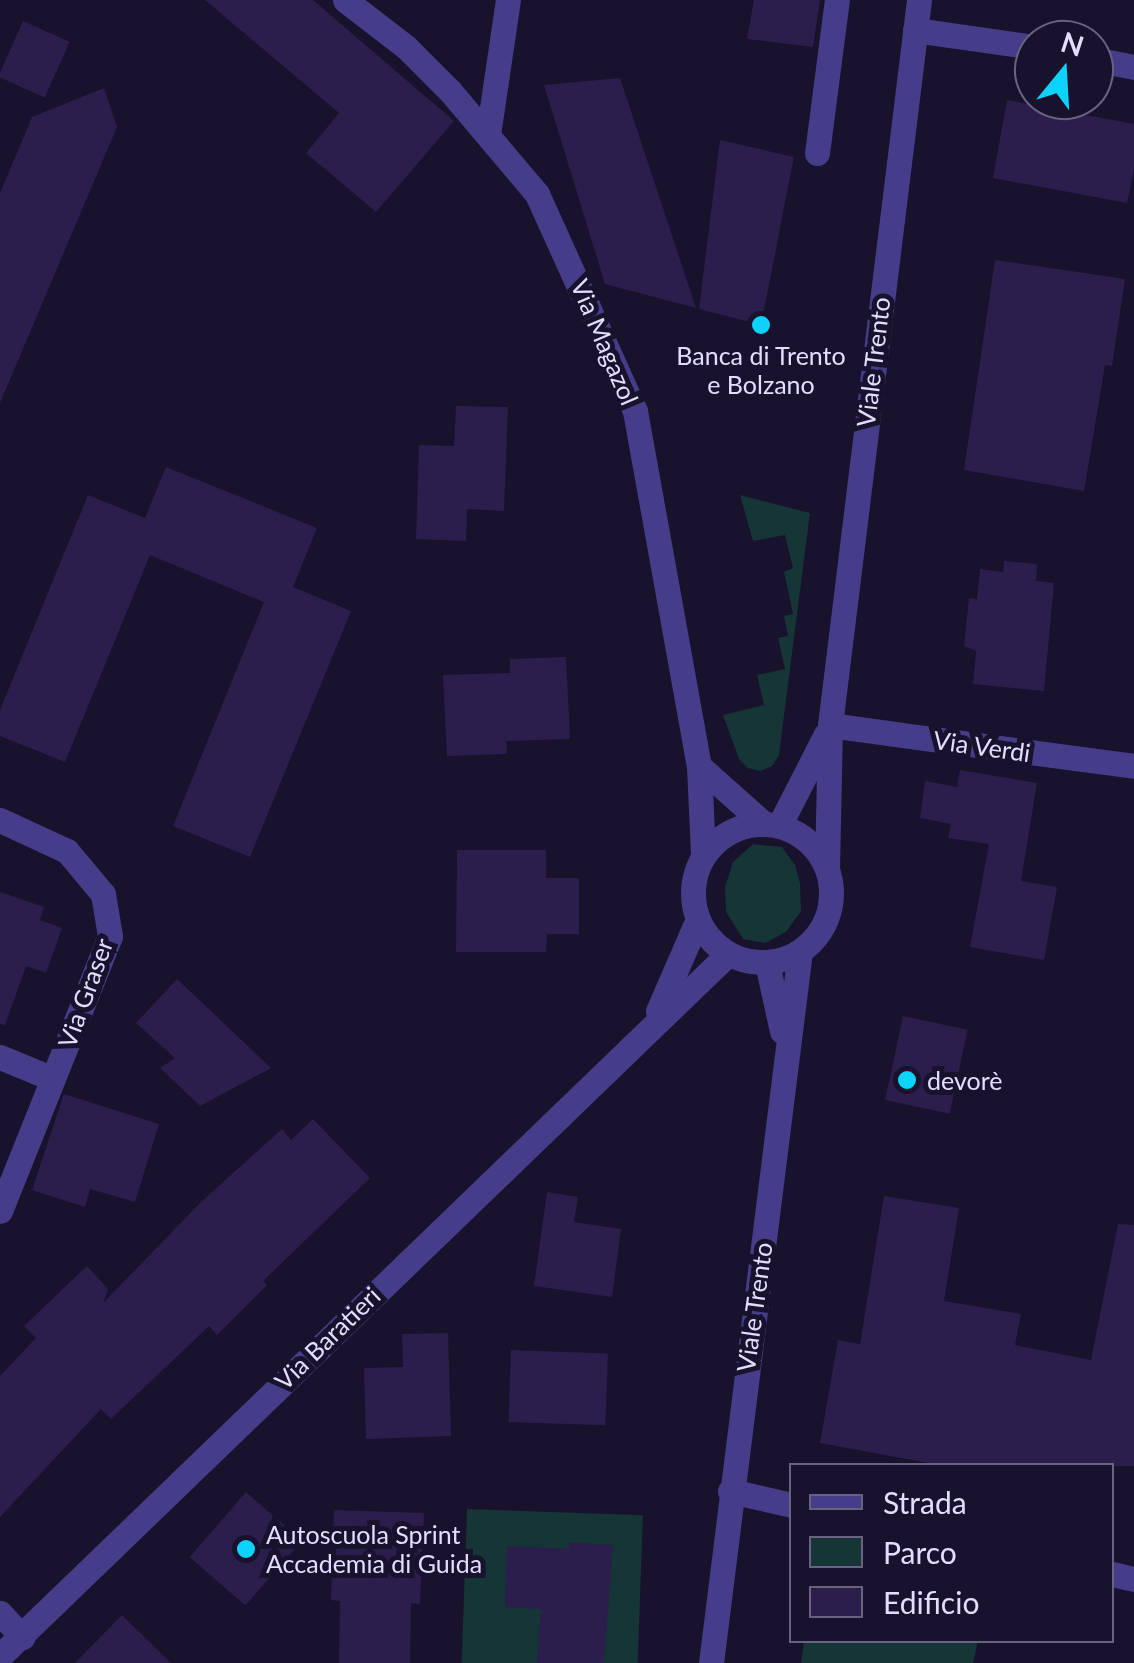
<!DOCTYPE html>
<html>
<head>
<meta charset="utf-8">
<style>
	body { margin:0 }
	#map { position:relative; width:1134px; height:1663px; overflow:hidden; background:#18122c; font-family:Lato,sans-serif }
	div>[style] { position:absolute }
	.green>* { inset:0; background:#153536; transform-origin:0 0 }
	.building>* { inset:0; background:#2b1e4d; transform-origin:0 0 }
	.pedestrian>* { height:25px; margin:-12.5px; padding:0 12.5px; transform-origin:12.5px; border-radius:12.5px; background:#463d8a }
	.minor>* { height:25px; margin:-12.5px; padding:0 12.5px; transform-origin:12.5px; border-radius:12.5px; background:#463d8a }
	.minor>.ring { margin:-12.5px; padding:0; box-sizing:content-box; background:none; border:25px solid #463d8a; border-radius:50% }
	.dots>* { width:28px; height:28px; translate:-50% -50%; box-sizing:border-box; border:5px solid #18122c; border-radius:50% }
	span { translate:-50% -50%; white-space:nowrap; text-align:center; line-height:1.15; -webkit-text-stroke:10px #18122c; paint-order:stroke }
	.street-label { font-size:25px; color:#e3ddff }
	.poi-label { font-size:25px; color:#e3ddff }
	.left { translate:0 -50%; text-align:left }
	.legend { position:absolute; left:789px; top:1463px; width:325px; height:180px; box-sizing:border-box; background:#18122c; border:2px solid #696380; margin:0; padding:12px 18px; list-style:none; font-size:30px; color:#e3ddff }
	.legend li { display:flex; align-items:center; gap:20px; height:50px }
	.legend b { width:50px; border:2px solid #696380 }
	.north { position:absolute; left:1014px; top:20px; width:100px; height:100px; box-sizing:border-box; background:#18122c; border:2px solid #696380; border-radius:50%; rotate:18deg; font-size:28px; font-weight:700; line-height:40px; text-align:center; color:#e3ddff }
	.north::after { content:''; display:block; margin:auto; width:35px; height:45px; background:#0bd3fc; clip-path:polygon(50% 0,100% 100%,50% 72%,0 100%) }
</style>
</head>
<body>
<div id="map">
	<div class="green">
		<i style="clip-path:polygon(740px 495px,810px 513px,779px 755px,772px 766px,760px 771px,748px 768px,739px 759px,723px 715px,764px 705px,757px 675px,785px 669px,778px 638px,788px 636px,784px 616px,793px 614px,784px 572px,793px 568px,785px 535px,753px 541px)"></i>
		<i style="clip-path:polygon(753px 844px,782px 847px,795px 865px,800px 883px,801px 911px,786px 932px,765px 943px,743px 939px,726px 912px,725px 887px,733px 862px)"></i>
		<i style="left:467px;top:1509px;width:176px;height:154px;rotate:2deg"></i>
		<i style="clip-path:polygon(804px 1641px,804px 1640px,978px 1641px,973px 1663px,801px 1663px)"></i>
	</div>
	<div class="building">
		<i style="clip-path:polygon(205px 0,313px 0,454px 121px,376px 212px,306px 153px,339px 113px)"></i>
		<i style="clip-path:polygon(754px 0,820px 0,813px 47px,747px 39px)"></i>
		<i style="left:23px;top:21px;width:51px;height:61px;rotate:24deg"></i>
		<i style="clip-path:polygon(620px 78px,696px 308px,605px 284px,544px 85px)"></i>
		<i style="clip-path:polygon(104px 88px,117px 127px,0 403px,0 193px,32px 117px)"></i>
		<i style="clip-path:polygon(1007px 100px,1134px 124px,1134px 169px,1127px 203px,993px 178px)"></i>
		<i style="clip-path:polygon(720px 140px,794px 157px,761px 325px,699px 309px)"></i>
		<i style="clip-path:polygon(995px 260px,1125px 279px,1112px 366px,1105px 365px,1084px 491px,964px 470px)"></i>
		<i style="clip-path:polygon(456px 406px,508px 407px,504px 511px,467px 509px,466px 541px,416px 539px,419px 445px,454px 446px)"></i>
		<i style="clip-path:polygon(166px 467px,317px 528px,293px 587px,351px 611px,250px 857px,173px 826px,264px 602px,150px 555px,65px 762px,0 736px,0 710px,88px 495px,145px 518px)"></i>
		<i style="clip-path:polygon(1004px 561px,1037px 564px,1036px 581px,1054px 583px,1044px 691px,973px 684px,976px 651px,964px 646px,969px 598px,977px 599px,980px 569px,1003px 572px)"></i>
		<i style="clip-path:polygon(566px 657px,570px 739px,506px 741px,507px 754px,447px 756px,443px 675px,510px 673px,510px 659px)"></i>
		<i style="clip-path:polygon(960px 770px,1037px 783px,1021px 881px,1057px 887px,1044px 960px,970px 947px,989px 844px,948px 838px,951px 824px,920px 818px,925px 781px,957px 787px)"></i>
		<i style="clip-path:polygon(457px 850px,546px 850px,546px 878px,579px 878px,579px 934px,547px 934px,546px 952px,456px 952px)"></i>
		<i style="clip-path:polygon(0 892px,44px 907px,40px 920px,62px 928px,46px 973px,26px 966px,5px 1025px,0 1024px)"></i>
		<i style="clip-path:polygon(177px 979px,271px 1068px,200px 1106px,160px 1068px,175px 1058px,136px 1023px)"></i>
		<i style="left:903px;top:1016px;width:66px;height:86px;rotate:12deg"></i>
		<i style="clip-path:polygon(64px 1094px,159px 1124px,135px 1202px,90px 1189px,85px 1207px,32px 1190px)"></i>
		<i style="clip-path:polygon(313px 1119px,370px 1178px,263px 1281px,267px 1285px,217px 1335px,209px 1326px,111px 1419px,101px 1409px,0 1517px,0 1376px,36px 1338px,24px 1326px,87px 1266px,108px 1289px,104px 1302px,202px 1201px,282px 1129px,291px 1140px)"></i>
		<i style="clip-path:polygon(547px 1192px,578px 1197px,574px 1222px,621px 1229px,612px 1297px,534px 1286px)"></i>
		<i style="clip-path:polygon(884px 1196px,959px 1208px,944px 1301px,1021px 1314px,1015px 1345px,1091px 1360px,1118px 1224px,1134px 1225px,1134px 1466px,945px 1466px,820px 1443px,838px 1340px,860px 1344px)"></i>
		<i style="clip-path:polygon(448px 1333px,451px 1436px,366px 1439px,364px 1368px,403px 1367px,402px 1334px)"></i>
		<i style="left:511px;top:1350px;width:97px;height:72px;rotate:2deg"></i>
		<i style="left:246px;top:1492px;width:74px;height:86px;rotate:41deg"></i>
		<i style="clip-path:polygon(334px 1510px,424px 1513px,420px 1604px,411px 1603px,410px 1663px,339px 1663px,340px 1601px,331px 1600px)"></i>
		<i style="clip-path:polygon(569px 1542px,613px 1545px,604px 1663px,537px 1663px,541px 1609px,505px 1607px,507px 1546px,569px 1549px)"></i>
		<i style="clip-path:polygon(122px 1615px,171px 1663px,75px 1663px)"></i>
	</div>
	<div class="pedestrian">
		<i style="left:830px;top:725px;width:96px;rotate:7.8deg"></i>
	</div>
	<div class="minor">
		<i style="left:345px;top:0;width:77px;rotate:37.6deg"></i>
		<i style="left:406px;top:47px;width:62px;rotate:45deg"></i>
		<i style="left:450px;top:91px;width:135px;rotate:49.8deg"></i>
		<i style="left:537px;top:194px;width:238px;rotate:65.7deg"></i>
		<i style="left:635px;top:411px;width:361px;rotate:79.8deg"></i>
		<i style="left:699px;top:766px;width:89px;rotate:87.4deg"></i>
		<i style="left:915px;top:30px;width:120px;rotate:8.1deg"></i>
		<i style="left:1094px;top:59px;width:41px;rotate:11.3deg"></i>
		<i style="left:488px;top:135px;width:136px;rotate:-81.6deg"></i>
		<i style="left:817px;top:153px;width:154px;rotate:-82.6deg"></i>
		<i style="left:925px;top:738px;width:211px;rotate:7.6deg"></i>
		<i style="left:699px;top:766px;width:86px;rotate:41.7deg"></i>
		<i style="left:0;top:820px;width:74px;rotate:24.8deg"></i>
		<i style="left:67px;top:851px;width:56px;rotate:50.1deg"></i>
		<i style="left:103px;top:894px;width:43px;rotate:80.5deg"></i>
		<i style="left:110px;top:936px;width:296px;rotate:111.8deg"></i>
		<i class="ring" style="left:693px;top:824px;width:113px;height:113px"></i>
		<i style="left:779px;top:826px;width:103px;rotate:-62.9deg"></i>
		<i style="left:827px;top:869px;width:144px;rotate:-88.8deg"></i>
		<i style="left:830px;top:725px;width:730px;rotate:-83deg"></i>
		<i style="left:767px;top:963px;width:70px;rotate:77.6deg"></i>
		<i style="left:658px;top:1011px;width:100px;rotate:-66.5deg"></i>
		<i style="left:0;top:1057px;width:57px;rotate:22.5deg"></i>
		<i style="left:730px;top:1491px;width:64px;rotate:12.7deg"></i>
		<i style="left:1112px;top:1574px;width:23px;rotate:13deg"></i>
		<i style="left:0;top:1613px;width:33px;rotate:47deg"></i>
		<i style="left:0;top:1656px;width:1011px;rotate:-43.96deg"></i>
		<i style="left:711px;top:1663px;width:717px;rotate:-82.87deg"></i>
	</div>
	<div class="dots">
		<i style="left:761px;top:325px;background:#0bd3fc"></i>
		<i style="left:907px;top:1080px;background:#0bd3fc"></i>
		<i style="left:246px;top:1549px;background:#0bd3fc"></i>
	</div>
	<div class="street-label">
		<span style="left:605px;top:342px;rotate:67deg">Via Magazol</span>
		<span style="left:873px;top:362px;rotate:-83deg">Viale Trento</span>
		<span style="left:982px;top:746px;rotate:8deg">Via Verdi</span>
		<span style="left:85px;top:993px;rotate:-70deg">Via Graser</span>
		<span style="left:754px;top:1307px;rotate:-82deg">Viale Trento</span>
		<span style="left:327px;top:1338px;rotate:-44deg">Via Baratieri</span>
	</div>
	<div class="poi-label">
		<span style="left:761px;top:370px">Banca di Trento<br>e Bolzano</span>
		<span class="left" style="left:927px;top:1080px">devorè</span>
		<span class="left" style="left:266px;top:1549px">Autoscuola Sprint<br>Accademia di Guida</span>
	</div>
	<ul class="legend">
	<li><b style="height:12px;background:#463d8a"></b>Strada</li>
	<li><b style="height:28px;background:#153536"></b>Parco</li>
	<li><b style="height:28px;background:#2b1e4d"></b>Edificio</li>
	</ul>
	<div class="north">N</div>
</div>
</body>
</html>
